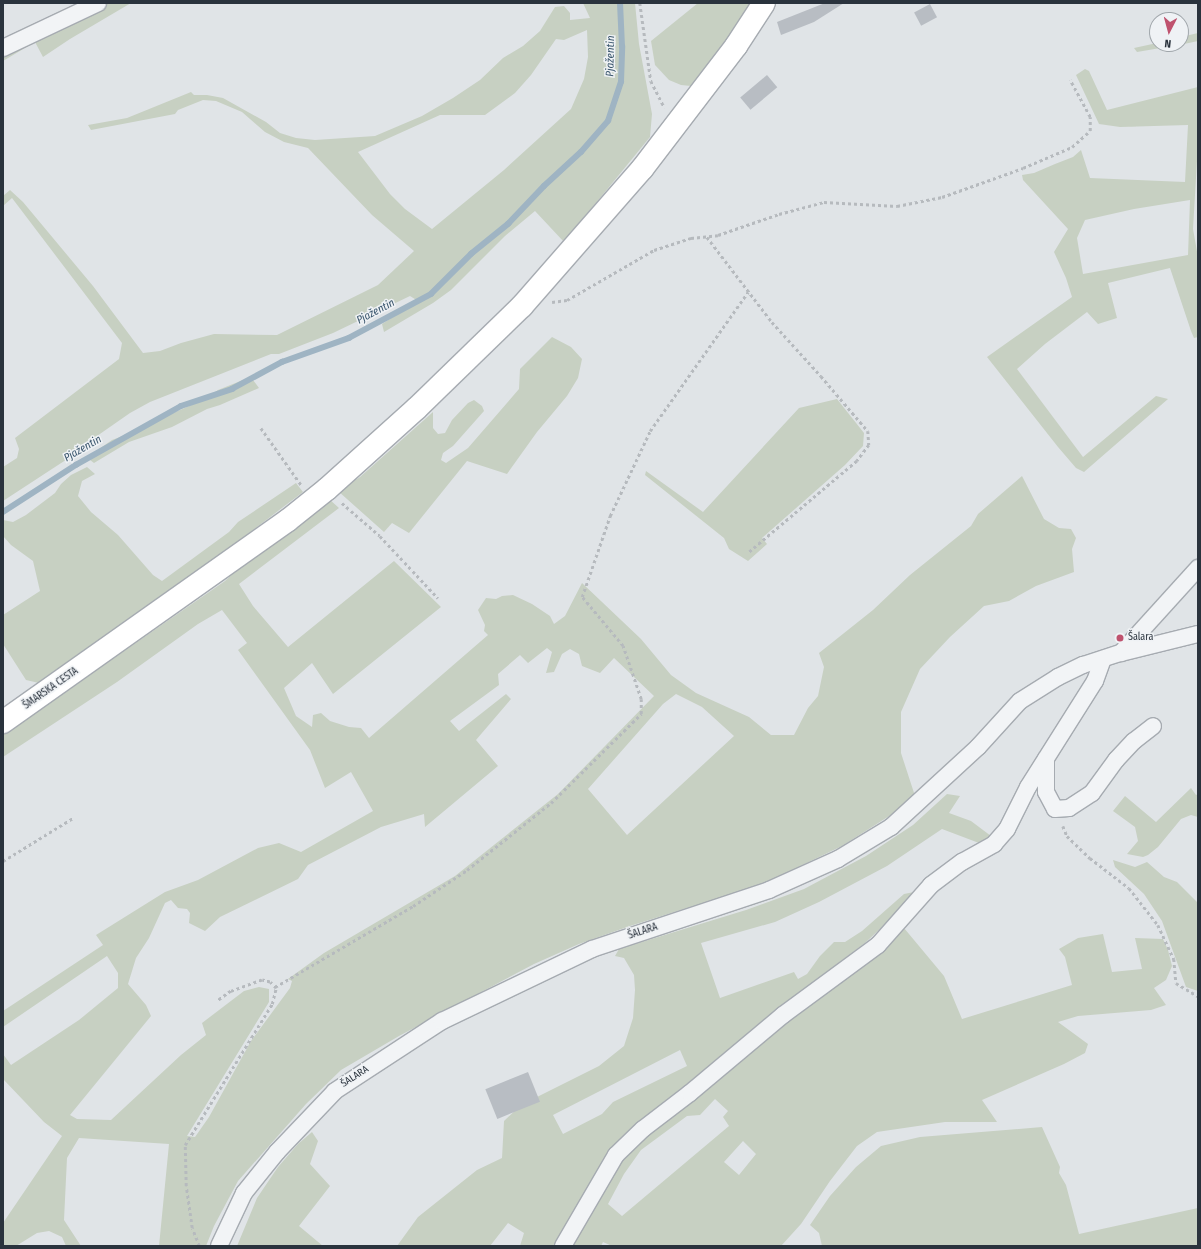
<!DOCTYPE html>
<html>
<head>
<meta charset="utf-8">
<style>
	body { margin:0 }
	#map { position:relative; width:1201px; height:1249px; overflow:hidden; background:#e0e4e7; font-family:"Fira Sans Condensed",sans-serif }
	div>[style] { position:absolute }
	.green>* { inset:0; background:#c7d0c2 }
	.stream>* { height:5.5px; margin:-2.75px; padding:0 2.75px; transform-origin:2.75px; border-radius:2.75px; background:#9fb4c3 }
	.building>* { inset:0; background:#b8bdc3; transform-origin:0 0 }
	.path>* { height:2.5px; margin-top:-1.25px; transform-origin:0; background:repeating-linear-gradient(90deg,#b6babe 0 3px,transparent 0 6px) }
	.roads { filter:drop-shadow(1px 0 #a6abb1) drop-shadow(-1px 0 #a6abb1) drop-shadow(0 1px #a6abb1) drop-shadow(0 -1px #a6abb1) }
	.minor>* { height:16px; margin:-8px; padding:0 8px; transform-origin:8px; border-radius:8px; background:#f2f4f6 }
	.primary>* { height:22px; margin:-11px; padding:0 11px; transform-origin:11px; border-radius:11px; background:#fff }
	.dots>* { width:11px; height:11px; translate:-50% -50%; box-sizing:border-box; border:2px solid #eff2f5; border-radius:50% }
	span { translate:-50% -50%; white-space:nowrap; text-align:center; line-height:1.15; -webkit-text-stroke:3px #eff2f5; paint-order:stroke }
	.poi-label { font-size:10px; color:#2a333d }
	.left { translate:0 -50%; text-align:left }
	.street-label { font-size:10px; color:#2a333d }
	.water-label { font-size:11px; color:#39556c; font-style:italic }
	.frame { position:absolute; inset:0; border:4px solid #2a333d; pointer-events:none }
	.north { position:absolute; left:1149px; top:12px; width:40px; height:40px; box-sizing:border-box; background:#eff2f5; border:1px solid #a0a6ab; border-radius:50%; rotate:186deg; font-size:11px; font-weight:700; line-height:16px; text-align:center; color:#2a333d }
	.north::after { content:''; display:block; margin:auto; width:14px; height:18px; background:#bf526e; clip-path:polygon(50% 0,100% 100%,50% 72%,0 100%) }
</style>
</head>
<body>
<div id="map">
	<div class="green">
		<i style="clip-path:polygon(105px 3px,131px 3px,70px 39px,43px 57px,35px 42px,3px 61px,3px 52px)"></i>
		<i style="clip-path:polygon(evenodd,583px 3px,635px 3px,639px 44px,652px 114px,650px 137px,564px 242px,535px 211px,505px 236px,451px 290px,433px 303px,384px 332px,382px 324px,418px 301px,410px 296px,333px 333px,279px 354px,271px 354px,150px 402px,130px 413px,97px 436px,78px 452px,3px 501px,3px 467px,17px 458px,19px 449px,15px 438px,119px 359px,122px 343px,12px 198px,3px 206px,3px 196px,10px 190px,23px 202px,93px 286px,143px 353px,160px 351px,181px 343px,214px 334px,277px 335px,378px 285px,414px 251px,372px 215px,308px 148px,284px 142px,265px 132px,242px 112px,216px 101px,203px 100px,178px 110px,175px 114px,91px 130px,88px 125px,127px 118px,191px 92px,194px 95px,207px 95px,223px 98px,266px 122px,280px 133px,296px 138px,315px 140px,375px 136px,422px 116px,453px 98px,480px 80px,503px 58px,523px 46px,540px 31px,555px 7px,564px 6px,570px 13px,570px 20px,590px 18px,583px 3px,587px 30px,588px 57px,584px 79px,571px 109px,504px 170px,432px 229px,405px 209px,390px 194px,358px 152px,440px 115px,485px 115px,515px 93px,531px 75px,556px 39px,564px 40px,587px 30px)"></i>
		<i style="clip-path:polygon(698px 3px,751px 3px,720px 49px,691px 86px,681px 85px,669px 80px,655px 65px,651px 41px)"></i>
		<i style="clip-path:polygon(1198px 33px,1198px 41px,1184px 44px,1137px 52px,1134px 48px,1157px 43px,1181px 44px,1181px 37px)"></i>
		<i style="clip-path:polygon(evenodd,1085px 69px,1089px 71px,1107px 110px,1198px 87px,1198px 144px,1193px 229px,1198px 257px,1198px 337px,1194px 338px,1191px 331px,1170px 268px,1108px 283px,1117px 318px,1098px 324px,1087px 312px,1045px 344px,1017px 369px,1083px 457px,1156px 396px,1168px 399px,1084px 472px,1076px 468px,1058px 447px,987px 357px,1072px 297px,1066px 278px,1054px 252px,1068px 229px,1023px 180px,1022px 175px,1034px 173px,1055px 164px,1073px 157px,1081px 150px,1090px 178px,1185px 182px,1188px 125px,1120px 127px,1099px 124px,1076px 75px,1085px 69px,1190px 200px,1188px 255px,1083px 274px,1077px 238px,1085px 220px,1134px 209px,1190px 200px)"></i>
		<i style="clip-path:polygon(552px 337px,571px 347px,582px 359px,578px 378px,567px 396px,537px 432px,507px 474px,467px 461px,409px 533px,392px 523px,384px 532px,338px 491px,360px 477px,433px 412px,433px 428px,438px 434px,445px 433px,452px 420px,468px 403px,474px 400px,482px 406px,484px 411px,453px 446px,443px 453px,441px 460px,446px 463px,468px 448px,519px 389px,520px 369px)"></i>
		<i style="clip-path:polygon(243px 380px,253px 380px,259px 388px,220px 405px,207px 409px,172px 427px,129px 442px,94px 463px,90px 460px,89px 456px,112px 440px,128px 434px,155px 419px,171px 414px,207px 398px,218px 390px)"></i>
		<i style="clip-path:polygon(837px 399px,864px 433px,863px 446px,845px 465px,762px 538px,767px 544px,748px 561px,729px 549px,724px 538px,645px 475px,646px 471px,703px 512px,799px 408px)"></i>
		<i style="clip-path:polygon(87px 467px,95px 474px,82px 481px,78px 496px,91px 512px,118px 535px,153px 575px,162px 581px,229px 532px,238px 522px,296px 483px,303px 492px,174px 590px,39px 683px,26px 680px,3px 644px,3px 615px,40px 591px,33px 561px,11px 545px,3px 536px,3px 520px,13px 522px,26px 515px,55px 493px,61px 484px,71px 475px)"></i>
		<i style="clip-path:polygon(evenodd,1022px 476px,1044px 519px,1059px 528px,1071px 529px,1076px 538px,1072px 549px,1074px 572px,1036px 586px,1009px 601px,984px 606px,950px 637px,920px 669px,901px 712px,901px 753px,916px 799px,842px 846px,763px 884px,630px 926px,579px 944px,534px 964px,399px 1036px,341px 1070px,306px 1104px,238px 1181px,214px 1226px,206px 1246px,159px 1246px,169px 1144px,79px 1138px,67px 1158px,64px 1220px,81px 1246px,66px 1246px,62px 1237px,49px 1231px,37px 1233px,16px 1246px,3px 1246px,3px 1223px,62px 1136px,44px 1122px,3px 1079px,3px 1054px,11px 1065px,79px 1020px,118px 988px,118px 973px,107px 956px,3px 1027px,3px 1011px,103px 945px,96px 935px,165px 892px,198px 880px,258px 848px,279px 843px,301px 852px,373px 811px,351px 772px,325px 788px,310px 750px,238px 650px,247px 643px,222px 610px,198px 624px,117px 682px,3px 757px,3px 735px,225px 581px,241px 566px,329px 499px,339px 508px,239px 584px,253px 606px,288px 647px,394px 561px,441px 607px,333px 694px,312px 663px,284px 688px,296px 716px,312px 727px,313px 715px,321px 713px,330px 721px,349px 727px,361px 728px,369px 738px,488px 635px,484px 631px,485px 625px,478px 610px,486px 598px,496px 599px,502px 596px,513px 595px,532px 604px,550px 616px,554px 624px,565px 616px,582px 583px,641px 639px,671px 675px,696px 693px,749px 717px,771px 735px,794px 735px,808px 708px,818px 696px,824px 667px,819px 653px,873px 610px,910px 575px,971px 526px,978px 514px,1022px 476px,547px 648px,552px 652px,546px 673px,554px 672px,562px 654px,570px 649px,579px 654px,582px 666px,600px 673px,614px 658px,654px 696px,558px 794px,455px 876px,324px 953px,288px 979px,292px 981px,290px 988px,251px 1041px,209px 1117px,195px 1137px,187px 1136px,269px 1002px,269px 989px,259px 987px,244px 991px,202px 1023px,206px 1035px,181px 1055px,111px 1120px,77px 1119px,70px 1115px,151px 1016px,146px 1005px,128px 984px,136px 958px,149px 938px,165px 903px,171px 900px,178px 908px,187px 909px,190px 913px,189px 923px,205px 931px,220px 917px,298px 879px,308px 865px,381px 827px,424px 814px,425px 827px,498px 766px,476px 740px,511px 699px,506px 694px,459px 731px,450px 721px,499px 685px,498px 674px,520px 655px,528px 663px,547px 648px,1022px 476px,676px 694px,702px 707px,734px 736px,627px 835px,588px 789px,663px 704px,676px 694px)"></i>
		<i style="clip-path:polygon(1191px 788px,1196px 795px,1198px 794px,1198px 817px,1191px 815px,1181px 819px,1158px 847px,1148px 855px,1143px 857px,1127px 854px,1138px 841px,1135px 827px,1113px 811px,1125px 796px,1156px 822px)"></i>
		<i style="clip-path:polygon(evenodd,947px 794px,960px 796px,949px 813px,971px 821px,991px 836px,979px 843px,942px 829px,887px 866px,819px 902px,775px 922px,701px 943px,720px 998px,794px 972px,798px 979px,807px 974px,820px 956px,834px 942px,845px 942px,862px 931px,904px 894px,914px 892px,900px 910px,865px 943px,821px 976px,660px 1107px,556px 1246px,520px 1246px,524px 1233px,508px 1223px,490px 1246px,397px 1246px,418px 1217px,477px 1170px,502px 1158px,504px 1121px,521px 1105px,599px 1066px,624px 1046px,633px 1018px,635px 990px,634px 975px,624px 958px,615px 956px,619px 949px,746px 910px,804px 889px,866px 856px,913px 825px,947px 794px,680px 1050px,687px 1066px,613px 1102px,602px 1114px,563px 1134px,553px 1115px,680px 1050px)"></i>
		<i style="clip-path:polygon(1113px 860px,1135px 867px,1147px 862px,1164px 877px,1177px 882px,1198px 903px,1198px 991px,1186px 987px,1162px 921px,1144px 894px,1115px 867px)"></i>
		<i style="clip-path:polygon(evenodd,904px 928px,944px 976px,962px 1019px,1072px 985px,1065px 957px,1059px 949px,1078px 938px,1103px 934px,1112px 972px,1142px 969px,1135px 938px,1163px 939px,1168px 950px,1172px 966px,1166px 980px,1154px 988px,1166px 1005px,1151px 1010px,1078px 1016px,1058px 1022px,1088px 1044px,1085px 1053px,1064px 1064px,982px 1100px,997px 1122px,945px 1122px,877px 1132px,857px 1146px,830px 1181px,801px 1224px,781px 1246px,612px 1246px,603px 1242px,601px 1246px,569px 1246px,629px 1148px,743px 1054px,881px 952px,904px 928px,715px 1099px,728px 1111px,723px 1117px,729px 1126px,622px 1216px,608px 1204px,624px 1174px,641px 1150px,687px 1116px,700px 1115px,715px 1099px,904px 928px,743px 1141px,756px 1154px,739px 1175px,724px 1162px,743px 1141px)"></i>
		<i style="clip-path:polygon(1042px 1127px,1060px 1167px,1059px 1173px,1066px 1185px,1079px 1234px,1198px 1208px,1198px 1246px,822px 1246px,819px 1233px,810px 1225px,830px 1196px,856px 1167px,881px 1146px,920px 1137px)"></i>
		<i style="clip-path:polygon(312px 1132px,318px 1141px,310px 1164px,330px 1186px,299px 1226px,323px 1246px,237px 1246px,257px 1198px,278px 1167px,298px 1144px)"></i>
	</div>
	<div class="stream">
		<i style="left:3px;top:512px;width:87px;rotate:-32.8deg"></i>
		<i style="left:76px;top:465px;width:120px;rotate:-29.3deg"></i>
		<i style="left:181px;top:406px;width:54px;rotate:-18.4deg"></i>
		<i style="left:232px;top:389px;width:57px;rotate:-28.4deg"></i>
		<i style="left:282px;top:362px;width:71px;rotate:-19.7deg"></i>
		<i style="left:349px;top:338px;width:93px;rotate:-28.2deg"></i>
		<i style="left:431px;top:294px;width:57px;rotate:-45deg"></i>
		<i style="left:471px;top:254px;width:48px;rotate:-39deg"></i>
		<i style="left:508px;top:224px;width:52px;rotate:-46.5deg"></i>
		<i style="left:544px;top:186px;width:50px;rotate:-42.6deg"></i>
		<i style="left:581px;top:152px;width:41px;rotate:-48.9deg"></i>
		<i style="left:608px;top:121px;width:41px;rotate:-71.6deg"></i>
		<i style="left:621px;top:82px;width:35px;rotate:-88deg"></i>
		<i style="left:622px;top:47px;width:44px;rotate:-92.6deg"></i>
	</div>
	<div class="building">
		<i style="clip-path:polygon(825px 3px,844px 3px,814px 22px,781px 35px,777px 22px)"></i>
		<i style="left:930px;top:4px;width:15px;height:18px;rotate:62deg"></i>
		<i style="left:767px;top:75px;width:16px;height:35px;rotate:50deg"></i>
		<i style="left:528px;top:1072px;width:32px;height:46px;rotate:68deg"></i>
	</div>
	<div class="path">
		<i style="left:640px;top:3px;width:79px;rotate:82deg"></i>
		<i style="left:651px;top:81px;width:30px;rotate:63deg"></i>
		<i style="left:707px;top:237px;width:107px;rotate:52.6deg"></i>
		<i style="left:772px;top:322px;width:73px;rotate:47.8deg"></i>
		<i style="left:821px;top:376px;width:72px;rotate:49.5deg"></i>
		<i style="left:868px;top:431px;width:14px;rotate:86deg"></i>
		<i style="left:869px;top:445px;width:20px;rotate:127deg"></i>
		<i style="left:857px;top:461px;width:143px;rotate:139.8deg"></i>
		<i style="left:552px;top:302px;width:15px;rotate:-8deg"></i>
		<i style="left:567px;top:300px;width:100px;rotate:-29.9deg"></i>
		<i style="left:654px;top:250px;width:39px;rotate:-18deg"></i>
		<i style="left:691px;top:238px;width:27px;rotate:-6deg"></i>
		<i style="left:718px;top:235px;width:65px;rotate:-19deg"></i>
		<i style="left:779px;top:214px;width:47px;rotate:-14.9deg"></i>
		<i style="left:824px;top:202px;width:73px;rotate:3.1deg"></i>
		<i style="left:897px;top:206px;width:46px;rotate:-11.3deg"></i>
		<i style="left:942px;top:197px;width:86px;rotate:-19.7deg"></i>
		<i style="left:1023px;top:168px;width:53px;rotate:-23.2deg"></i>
		<i style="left:1072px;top:147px;width:24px;rotate:-42deg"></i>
		<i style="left:1090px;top:131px;width:14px;rotate:-90deg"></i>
		<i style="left:1090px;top:117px;width:42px;rotate:-118.4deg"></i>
		<i style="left:261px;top:428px;width:71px;rotate:54.7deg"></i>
		<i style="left:342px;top:503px;width:50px;rotate:41deg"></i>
		<i style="left:380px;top:536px;width:85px;rotate:46.9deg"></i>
		<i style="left:1063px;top:826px;width:11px;rotate:68deg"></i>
		<i style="left:1067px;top:836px;width:32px;rotate:44deg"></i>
		<i style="left:1090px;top:858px;width:49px;rotate:37.6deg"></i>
		<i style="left:1129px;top:888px;width:47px;rotate:51.9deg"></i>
		<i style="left:1158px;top:925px;width:38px;rotate:65deg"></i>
		<i style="left:1174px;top:959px;width:24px;rotate:85deg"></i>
		<i style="left:1176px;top:983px;width:26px;rotate:31deg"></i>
		<i style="left:3px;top:861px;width:82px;rotate:-31.6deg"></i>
		<i style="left:275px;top:987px;width:160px;rotate:-30.4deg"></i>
		<i style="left:413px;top:906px;width:65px;rotate:-33.7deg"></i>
		<i style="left:467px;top:870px;width:107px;rotate:-38.6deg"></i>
		<i style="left:551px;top:803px;width:127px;rotate:-44.7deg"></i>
		<i style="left:641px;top:714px;width:15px;rotate:-90deg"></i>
		<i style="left:641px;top:699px;width:56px;rotate:-108.8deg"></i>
		<i style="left:623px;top:646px;width:64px;rotate:-129.9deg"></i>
		<i style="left:582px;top:597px;width:86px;rotate:-70.9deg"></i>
		<i style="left:610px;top:516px;width:94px;rotate:-64.8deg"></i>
		<i style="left:650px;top:431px;width:170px;rotate:-54.8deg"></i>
		<i style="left:199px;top:1246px;width:19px;rotate:-111deg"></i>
		<i style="left:192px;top:1228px;width:42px;rotate:-98.1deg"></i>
		<i style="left:186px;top:1186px;width:41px;rotate:-91.4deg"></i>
		<i style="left:185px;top:1145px;width:166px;rotate:-58.3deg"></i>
		<i style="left:272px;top:1004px;width:16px;rotate:-76deg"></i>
		<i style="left:276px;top:988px;width:8px;rotate:-135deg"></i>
		<i style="left:270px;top:982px;width:8px;rotate:-166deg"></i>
		<i style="left:262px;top:980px;width:33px;rotate:160deg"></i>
		<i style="left:231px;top:991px;width:17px;rotate:144deg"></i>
	</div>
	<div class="roads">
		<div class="minor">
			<i style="left:3px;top:48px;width:105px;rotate:-25.3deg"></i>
			<i style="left:1121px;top:653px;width:115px;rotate:-47.8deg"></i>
			<i style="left:1046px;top:759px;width:33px;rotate:90deg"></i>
			<i style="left:1046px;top:792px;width:19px;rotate:62deg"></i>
			<i style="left:1055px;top:809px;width:14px;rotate:-4deg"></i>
			<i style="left:1069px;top:808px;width:27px;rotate:-33deg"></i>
			<i style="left:1092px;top:793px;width:41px;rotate:-54deg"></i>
			<i style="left:1116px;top:760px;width:26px;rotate:-47deg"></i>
			<i style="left:1134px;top:741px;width:24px;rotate:-38deg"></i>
			<i style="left:219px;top:1246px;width:59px;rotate:-64.7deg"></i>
			<i style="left:244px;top:1193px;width:53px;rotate:-51.2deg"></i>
			<i style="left:277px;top:1152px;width:84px;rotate:-46.4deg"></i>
			<i style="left:335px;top:1091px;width:128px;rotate:-33.2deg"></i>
			<i style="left:442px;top:1021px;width:166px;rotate:-25.6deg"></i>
			<i style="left:592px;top:949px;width:187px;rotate:-18.4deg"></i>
			<i style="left:769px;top:890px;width:76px;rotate:-24.2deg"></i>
			<i style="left:838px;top:859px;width:62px;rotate:-31.1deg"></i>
			<i style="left:891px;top:827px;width:118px;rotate:-42.6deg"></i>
			<i style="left:978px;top:747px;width:62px;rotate:-47.6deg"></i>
			<i style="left:1020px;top:701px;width:45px;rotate:-32.3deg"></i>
			<i style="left:1058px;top:677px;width:28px;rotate:-26deg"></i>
			<i style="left:1083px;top:665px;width:40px;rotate:-18deg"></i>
			<i style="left:1121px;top:653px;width:79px;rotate:-13.9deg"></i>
			<i style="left:563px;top:1246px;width:105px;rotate:-59.8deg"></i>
			<i style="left:616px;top:1155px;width:37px;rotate:-44deg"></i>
			<i style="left:643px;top:1129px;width:59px;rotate:-37.5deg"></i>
			<i style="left:690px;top:1093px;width:121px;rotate:-40deg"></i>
			<i style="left:783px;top:1015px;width:118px;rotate:-36.4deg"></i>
			<i style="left:878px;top:945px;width:80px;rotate:-48.5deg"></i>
			<i style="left:931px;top:885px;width:39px;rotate:-37deg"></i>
			<i style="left:962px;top:862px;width:37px;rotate:-29deg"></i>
			<i style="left:994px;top:844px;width:20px;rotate:-49deg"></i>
			<i style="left:1007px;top:829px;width:47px;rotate:-63.4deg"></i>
			<i style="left:1028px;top:787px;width:125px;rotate:-57.7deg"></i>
			<i style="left:1095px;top:681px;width:23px;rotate:-70deg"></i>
		</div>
		<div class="primary">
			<i style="left:3px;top:722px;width:348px;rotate:-35.3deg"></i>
			<i style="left:287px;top:521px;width:51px;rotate:-38.7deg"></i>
			<i style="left:327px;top:489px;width:121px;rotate:-42deg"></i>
			<i style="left:417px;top:408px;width:146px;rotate:-44.2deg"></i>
			<i style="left:522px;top:306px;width:182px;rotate:-48.8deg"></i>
			<i style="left:642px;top:169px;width:155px;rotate:-52.6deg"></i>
			<i style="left:736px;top:46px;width:51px;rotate:-56.9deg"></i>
		</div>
	</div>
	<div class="dots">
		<i style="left:1120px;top:638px;background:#bf526e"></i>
	</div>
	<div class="poi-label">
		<span class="left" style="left:1128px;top:638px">Šalara</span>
	</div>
	<div class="street-label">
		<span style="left:51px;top:689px;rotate:-35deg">ŠMARSKA CESTA</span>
		<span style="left:643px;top:932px;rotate:-18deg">ŠALARA</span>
		<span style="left:355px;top:1077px;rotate:-33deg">ŠALARA</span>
	</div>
	<div class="water-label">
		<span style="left:611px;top:56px;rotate:-89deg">Pjažentin</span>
		<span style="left:376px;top:312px;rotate:-28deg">Pjažentin</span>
		<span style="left:83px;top:449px;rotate:-30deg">Pjažentin</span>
	</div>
	<div class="frame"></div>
	<div class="north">N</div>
</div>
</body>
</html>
